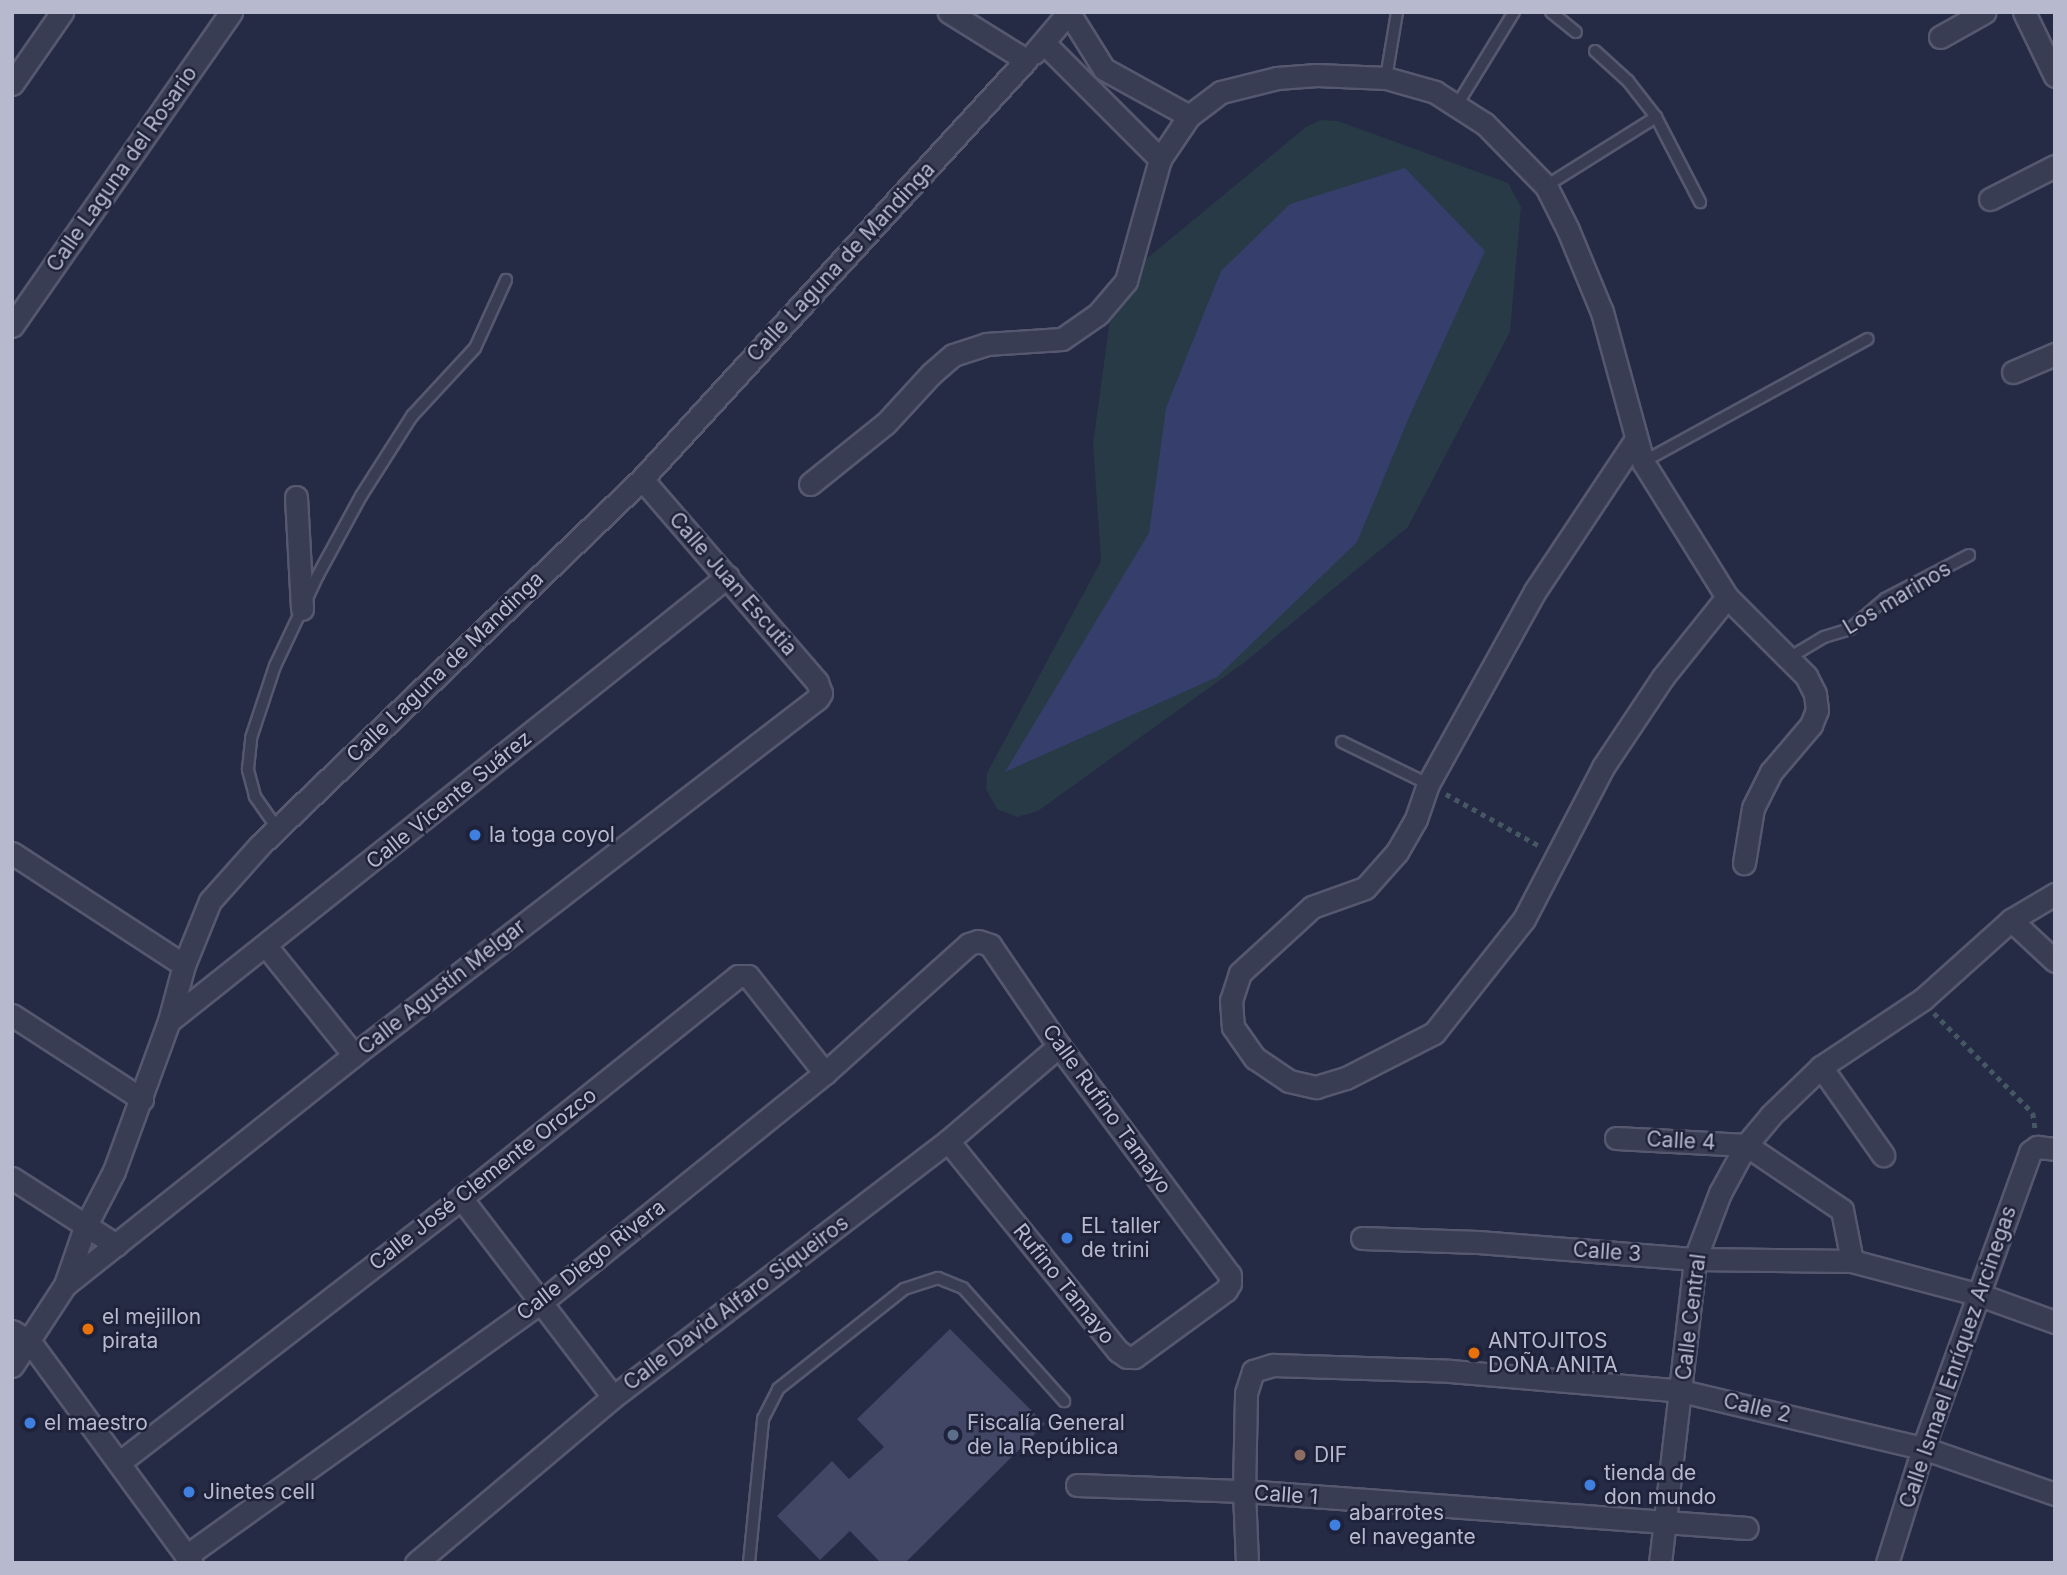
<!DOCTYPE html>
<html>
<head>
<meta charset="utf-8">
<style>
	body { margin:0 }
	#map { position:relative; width:2067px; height:1575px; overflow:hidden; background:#252a45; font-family:Inter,sans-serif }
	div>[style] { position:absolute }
	.green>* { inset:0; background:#273a46 }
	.water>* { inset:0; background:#363e6b }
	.building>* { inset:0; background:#414765 }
	.path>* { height:4.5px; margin-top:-2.25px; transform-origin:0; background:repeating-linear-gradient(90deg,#455762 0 5px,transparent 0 10px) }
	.roads { filter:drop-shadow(2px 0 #55586f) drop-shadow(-2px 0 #55586f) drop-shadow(0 2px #55586f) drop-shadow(0 -2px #55586f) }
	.service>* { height:10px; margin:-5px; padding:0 5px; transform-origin:5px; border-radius:5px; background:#393d54 }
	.minor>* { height:21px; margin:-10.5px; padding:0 10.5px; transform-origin:10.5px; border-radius:10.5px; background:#393d54 }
	.tertiary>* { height:21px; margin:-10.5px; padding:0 10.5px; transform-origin:10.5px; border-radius:10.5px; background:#393d54 }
	.dots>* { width:19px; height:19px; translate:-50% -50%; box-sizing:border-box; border:4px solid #1e223a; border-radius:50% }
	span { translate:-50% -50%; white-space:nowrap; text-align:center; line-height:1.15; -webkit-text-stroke:5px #1e223a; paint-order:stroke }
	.street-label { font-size:21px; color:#b7bace }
	.poi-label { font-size:21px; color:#b7bace }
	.left { translate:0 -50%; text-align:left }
	.frame { position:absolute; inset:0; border:14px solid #b7bace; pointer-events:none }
</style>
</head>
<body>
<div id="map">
	<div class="green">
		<i style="clip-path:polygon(1321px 120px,1338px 121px,1508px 183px,1521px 207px,1510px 332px,1408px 527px,1245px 662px,1038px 811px,1017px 817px,997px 809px,986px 789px,987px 773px,1101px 561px,1093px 444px,1113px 297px,1122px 279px,1306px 127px)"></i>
	</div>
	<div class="water">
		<i style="clip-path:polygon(1405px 168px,1485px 251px,1410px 415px,1357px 542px,1217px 677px,1005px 772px,1149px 533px,1166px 408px,1221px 271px,1290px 204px)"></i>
	</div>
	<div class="building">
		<i style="clip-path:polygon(950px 1329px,1045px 1424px,905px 1563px,881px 1563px,850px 1531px,820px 1560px,777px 1516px,832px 1461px,849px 1479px,884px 1447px,857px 1419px)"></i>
	</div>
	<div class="path">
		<i style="left:1446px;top:794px;width:107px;rotate:29deg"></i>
		<i style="left:1934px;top:1013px;width:141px;rotate:45.3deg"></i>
		<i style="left:2033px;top:1113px;width:15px;rotate:82deg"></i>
	</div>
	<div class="roads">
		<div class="service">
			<i style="left:1551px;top:12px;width:32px;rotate:39deg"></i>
			<i style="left:1595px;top:51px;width:45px;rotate:42.3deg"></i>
			<i style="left:1628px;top:81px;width:46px;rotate:52.1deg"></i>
			<i style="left:1656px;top:117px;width:96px;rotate:62.6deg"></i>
			<i style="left:1386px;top:78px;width:67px;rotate:-80.5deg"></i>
			<i style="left:1457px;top:105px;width:109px;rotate:-58.5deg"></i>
			<i style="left:1546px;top:186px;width:130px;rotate:-32.1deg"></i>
			<i style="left:1643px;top:462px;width:256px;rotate:-28.7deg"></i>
			<i style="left:1787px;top:659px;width:43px;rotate:-30.7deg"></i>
			<i style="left:1824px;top:637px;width:27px;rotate:-17deg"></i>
			<i style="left:1850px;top:629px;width:46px;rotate:-40.6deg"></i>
			<i style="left:1885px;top:599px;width:95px;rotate:-27.6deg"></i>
			<i style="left:1342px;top:742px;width:96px;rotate:26deg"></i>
			<i style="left:277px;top:828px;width:39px;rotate:-125deg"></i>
			<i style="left:255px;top:796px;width:28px;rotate:-105deg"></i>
			<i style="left:248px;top:769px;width:31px;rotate:-84deg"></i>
			<i style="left:251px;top:738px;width:76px;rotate:-71.6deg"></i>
			<i style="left:275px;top:666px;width:101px;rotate:-64.7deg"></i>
			<i style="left:318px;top:575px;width:90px;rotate:-61.4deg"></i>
			<i style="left:361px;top:496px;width:95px;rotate:-57.5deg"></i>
			<i style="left:412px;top:416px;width:93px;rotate:-47.2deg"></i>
			<i style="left:475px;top:348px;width:75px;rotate:-65.5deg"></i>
			<i style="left:749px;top:1563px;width:145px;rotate:-84.4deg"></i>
			<i style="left:763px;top:1419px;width:34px;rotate:-63deg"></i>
			<i style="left:778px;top:1389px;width:161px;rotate:-38.4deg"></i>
			<i style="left:904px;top:1289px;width:36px;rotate:-18deg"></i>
			<i style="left:938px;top:1278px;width:27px;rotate:22deg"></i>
			<i style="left:963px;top:1288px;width:152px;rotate:48.2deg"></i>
		</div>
		<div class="minor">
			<i style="left:2024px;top:12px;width:71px;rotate:64.2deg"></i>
			<i style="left:1069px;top:13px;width:66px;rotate:58deg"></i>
			<i style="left:1104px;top:69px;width:97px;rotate:28.9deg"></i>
			<i style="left:1940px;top:37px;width:51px;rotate:-29.1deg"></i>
			<i style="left:1045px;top:44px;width:163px;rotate:45deg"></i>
			<i style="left:1034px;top:53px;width:54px;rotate:-49.5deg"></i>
			<i style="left:12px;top:84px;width:88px;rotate:-55.2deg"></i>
			<i style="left:1990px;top:199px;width:73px;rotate:-26.9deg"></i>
			<i style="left:12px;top:326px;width:383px;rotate:-55.1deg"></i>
			<i style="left:2013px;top:372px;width:46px;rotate:-23.2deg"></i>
			<i style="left:1636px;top:439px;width:182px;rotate:123.6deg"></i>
			<i style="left:1535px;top:591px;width:221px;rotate:119deg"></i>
			<i style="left:1428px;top:784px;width:37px;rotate:109deg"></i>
			<i style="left:1416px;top:819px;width:38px;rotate:120deg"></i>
			<i style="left:1397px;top:852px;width:48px;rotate:131.6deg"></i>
			<i style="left:1365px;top:888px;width:56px;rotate:160.3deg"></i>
			<i style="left:1312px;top:907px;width:98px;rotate:137.5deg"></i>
			<i style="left:1240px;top:973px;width:28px;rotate:108deg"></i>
			<i style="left:1231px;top:1000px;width:27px;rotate:86deg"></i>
			<i style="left:1233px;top:1027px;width:38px;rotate:55deg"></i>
			<i style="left:1255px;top:1058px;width:41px;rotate:34.1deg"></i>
			<i style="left:1289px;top:1081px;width:28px;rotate:13deg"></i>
			<i style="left:1316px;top:1087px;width:31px;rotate:-17deg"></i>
			<i style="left:1346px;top:1078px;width:99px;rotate:-27.1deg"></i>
			<i style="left:1434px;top:1033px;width:145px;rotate:-51.7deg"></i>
			<i style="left:1524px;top:919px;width:171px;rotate:-62.5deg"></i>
			<i style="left:1603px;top:767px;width:108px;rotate:-56.3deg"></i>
			<i style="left:1663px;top:677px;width:102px;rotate:-51.3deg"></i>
			<i style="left:810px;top:484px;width:97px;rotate:-38.8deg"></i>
			<i style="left:886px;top:423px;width:67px;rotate:-47.4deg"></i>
			<i style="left:931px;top:374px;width:29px;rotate:-41deg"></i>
			<i style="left:953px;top:355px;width:35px;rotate:-18deg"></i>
			<i style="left:986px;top:344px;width:76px;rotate:-3.8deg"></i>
			<i style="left:1062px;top:339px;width:44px;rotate:-34.8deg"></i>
			<i style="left:1098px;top:314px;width:43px;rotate:-49.7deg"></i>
			<i style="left:1126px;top:281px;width:127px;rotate:-74.4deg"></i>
			<i style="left:1160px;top:159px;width:52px;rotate:-56deg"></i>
			<i style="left:1189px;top:116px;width:40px;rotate:-37deg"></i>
			<i style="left:1221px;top:92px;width:58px;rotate:-14deg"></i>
			<i style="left:1277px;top:78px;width:40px;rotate:-4.3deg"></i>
			<i style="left:1317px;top:75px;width:69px;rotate:2.5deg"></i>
			<i style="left:1386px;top:78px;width:51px;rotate:15.9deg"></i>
			<i style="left:1435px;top:92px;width:59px;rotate:32.6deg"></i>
			<i style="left:1485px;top:124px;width:87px;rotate:45.5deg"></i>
			<i style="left:1546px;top:186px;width:49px;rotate:63.4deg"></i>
			<i style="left:1568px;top:230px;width:89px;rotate:67.5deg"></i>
			<i style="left:1602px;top:312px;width:156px;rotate:74.7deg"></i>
			<i style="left:1643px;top:462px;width:159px;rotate:58.1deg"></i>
			<i style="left:1727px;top:597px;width:112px;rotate:45deg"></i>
			<i style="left:1806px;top:676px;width:20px;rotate:63deg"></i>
			<i style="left:1815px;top:694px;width:16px;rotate:83deg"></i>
			<i style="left:1817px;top:710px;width:16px;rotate:112deg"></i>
			<i style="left:1811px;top:725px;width:62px;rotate:130.4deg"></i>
			<i style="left:1771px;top:772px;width:40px;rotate:116.6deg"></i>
			<i style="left:1753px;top:808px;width:56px;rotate:99.3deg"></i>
			<i style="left:296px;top:497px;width:112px;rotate:86.9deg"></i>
			<i style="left:12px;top:853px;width:205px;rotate:33.1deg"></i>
			<i style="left:2011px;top:920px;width:60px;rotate:43deg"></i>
			<i style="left:266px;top:946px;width:140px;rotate:51.1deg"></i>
			<i style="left:12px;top:1015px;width:155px;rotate:32.9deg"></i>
			<i style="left:169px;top:1021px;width:714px;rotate:-38.52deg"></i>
			<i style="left:1821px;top:1067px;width:108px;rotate:54.8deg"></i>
			<i style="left:1616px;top:1138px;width:130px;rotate:3.1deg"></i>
			<i style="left:1746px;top:1145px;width:116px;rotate:34.1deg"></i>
			<i style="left:1842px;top:1210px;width:52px;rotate:78.9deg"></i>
			<i style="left:1852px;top:1261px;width:132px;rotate:14.9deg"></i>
			<i style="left:1980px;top:1295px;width:80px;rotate:19.8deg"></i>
			<i style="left:12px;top:1178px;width:124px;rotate:32.8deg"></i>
			<i style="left:461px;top:1198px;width:250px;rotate:52.6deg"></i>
			<i style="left:1362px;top:1238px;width:116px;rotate:2deg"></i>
			<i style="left:1478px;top:1242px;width:218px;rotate:4.5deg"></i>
			<i style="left:1695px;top:1259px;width:157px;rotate:0.7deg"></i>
			<i style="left:65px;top:1285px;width:369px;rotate:-38.5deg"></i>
			<i style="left:354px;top:1055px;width:585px;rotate:-37.57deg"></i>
			<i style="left:818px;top:698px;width:6px;rotate:-59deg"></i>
			<i style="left:821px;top:693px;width:12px;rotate:-110deg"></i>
			<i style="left:817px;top:682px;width:268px;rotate:-130.8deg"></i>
			<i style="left:12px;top:1331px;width:21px;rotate:31deg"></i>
			<i style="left:30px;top:1342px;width:274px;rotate:53.8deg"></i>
			<i style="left:120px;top:1462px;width:431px;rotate:-37.7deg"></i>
			<i style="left:461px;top:1198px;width:355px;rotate:-38.7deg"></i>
			<i style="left:738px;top:976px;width:10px"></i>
			<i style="left:748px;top:976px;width:124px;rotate:51.6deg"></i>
			<i style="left:1077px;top:1485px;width:167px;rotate:2.1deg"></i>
			<i style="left:1244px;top:1491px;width:504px;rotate:4.21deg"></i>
			<i style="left:186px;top:1556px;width:435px;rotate:-35.6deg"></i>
			<i style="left:540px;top:1303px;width:366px;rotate:-38.9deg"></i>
			<i style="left:825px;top:1073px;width:193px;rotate:-41.9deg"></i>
			<i style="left:969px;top:944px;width:9px;rotate:-18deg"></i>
			<i style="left:978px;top:941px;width:13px;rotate:18deg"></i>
			<i style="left:990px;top:945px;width:122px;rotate:55.7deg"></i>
			<i style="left:1059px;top:1046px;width:286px;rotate:53.3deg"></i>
			<i style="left:1230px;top:1275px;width:8px;rotate:90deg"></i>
			<i style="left:1230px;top:1283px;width:8px;rotate:120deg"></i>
			<i style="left:1226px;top:1290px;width:114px;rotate:143.9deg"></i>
			<i style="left:1134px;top:1357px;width:7px;rotate:180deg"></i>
			<i style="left:1127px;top:1357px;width:11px;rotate:-146deg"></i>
			<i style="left:1118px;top:1351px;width:270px;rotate:-129deg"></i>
			<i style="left:416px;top:1563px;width:258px;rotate:-40.1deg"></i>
			<i style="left:613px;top:1397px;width:422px;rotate:-37.4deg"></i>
			<i style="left:948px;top:1141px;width:146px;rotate:-40.6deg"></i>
			<i style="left:1247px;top:1563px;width:72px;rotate:-92.4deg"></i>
			<i style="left:1244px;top:1491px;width:98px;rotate:-88.8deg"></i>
			<i style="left:1246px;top:1393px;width:23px;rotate:-72deg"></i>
			<i style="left:1253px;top:1371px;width:21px;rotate:-17deg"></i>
			<i style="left:1273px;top:1365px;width:177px;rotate:1.9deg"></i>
			<i style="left:1450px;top:1371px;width:232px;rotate:4.9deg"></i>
			<i style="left:1681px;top:1391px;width:249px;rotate:13.3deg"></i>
			<i style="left:1923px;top:1448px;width:140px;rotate:19.2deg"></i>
			<i style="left:1660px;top:1563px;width:306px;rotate:-83.4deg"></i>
			<i style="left:1695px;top:1259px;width:71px;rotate:-69.3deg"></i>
			<i style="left:1720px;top:1193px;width:55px;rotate:-61.6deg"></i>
			<i style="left:1746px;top:1145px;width:38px;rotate:-50deg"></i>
			<i style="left:1770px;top:1116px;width:71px;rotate:-43.9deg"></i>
			<i style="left:1821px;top:1067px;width:123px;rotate:-33.7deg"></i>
			<i style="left:1923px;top:999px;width:118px;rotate:-41.9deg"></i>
			<i style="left:2011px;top:920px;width:51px;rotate:-30.6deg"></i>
			<i style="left:1887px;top:1563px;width:121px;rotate:-72.6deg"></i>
			<i style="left:1923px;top:1448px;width:315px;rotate:-70.1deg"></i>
			<i style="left:2030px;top:1152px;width:9px;rotate:-36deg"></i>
			<i style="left:2037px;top:1147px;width:18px;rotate:6deg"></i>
		</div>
		<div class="tertiary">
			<i style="left:12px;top:1366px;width:97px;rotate:-56.8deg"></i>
			<i style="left:65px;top:1285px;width:61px;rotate:-71deg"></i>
			<i style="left:85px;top:1227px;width:63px;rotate:-62.6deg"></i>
			<i style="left:114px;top:1171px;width:160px;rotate:-69.9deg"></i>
			<i style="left:169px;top:1021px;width:58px;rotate:-75deg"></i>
			<i style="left:184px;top:965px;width:69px;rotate:-67.9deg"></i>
			<i style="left:210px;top:901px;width:76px;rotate:-48.2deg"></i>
			<i style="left:261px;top:844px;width:528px;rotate:-43.77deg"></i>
			<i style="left:642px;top:479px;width:568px;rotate:-47.5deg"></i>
			<i style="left:1026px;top:60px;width:91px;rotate:-148.1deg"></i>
		</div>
	</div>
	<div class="dots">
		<i style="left:475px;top:835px;background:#3f7fe0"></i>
		<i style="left:1067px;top:1238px;background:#3f7fe0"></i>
		<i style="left:88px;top:1329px;background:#e8710a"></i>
		<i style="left:1474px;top:1353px;background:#e8710a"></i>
		<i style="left:30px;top:1423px;background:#3f7fe0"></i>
		<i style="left:953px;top:1435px;background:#5c6f8a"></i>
		<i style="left:1300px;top:1455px;background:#8d6e63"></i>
		<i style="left:1590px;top:1485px;background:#3f7fe0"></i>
		<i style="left:189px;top:1492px;background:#3f7fe0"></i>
		<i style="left:1335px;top:1525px;background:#3f7fe0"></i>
	</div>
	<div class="street-label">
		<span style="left:122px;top:169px;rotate:-55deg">Calle Laguna del Rosario</span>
		<span style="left:841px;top:262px;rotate:-47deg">Calle Laguna de Mandinga</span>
		<span style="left:733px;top:584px;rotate:49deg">Calle Juan Escutia</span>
		<span style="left:1897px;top:598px;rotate:-31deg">Los marinos</span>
		<span style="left:445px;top:667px;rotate:-44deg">Calle Laguna de Mandinga</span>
		<span style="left:449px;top:800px;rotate:-39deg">Calle Vicente Suárez</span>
		<span style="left:442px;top:987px;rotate:-38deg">Calle Agustín Melgar</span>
		<span style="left:1107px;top:1109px;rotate:54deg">Calle Rufino Tamayo</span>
		<span style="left:1681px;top:1141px;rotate:3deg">Calle 4</span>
		<span style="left:483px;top:1179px;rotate:-38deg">Calle José Clemente Orozco</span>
		<span style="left:1607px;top:1252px;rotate:4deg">Calle 3</span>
		<span style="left:591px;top:1260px;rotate:-38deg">Calle Diego Rivera</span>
		<span style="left:1064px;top:1284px;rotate:51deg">Rufino Tamayo</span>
		<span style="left:736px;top:1303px;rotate:-37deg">Calle David Alfaro Siqueiros</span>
		<span style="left:1691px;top:1317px;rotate:-83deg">Calle Central</span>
		<span style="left:1958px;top:1357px;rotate:-71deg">Calle Ismael Enríquez Arcinegas</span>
		<span style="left:1757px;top:1408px;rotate:13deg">Calle 2</span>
		<span style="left:1286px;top:1495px;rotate:4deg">Calle 1</span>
	</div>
	<div class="poi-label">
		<span class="left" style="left:489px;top:835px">la toga coyol</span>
		<span class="left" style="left:1081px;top:1238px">EL taller<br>de trini</span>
		<span class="left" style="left:102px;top:1329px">el mejillon<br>pirata</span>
		<span class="left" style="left:1488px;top:1353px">ANTOJITOS<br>DOÑA ANITA</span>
		<span class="left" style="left:44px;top:1423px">el maestro</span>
		<span class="left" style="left:967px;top:1435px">Fiscalía General<br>de la República</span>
		<span class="left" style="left:1314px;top:1455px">DIF</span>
		<span class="left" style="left:1604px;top:1485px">tienda de<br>don mundo</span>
		<span class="left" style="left:203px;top:1492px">Jinetes cell</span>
		<span class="left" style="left:1349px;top:1525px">abarrotes<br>el navegante</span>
	</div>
	<div class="frame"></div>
</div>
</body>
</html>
